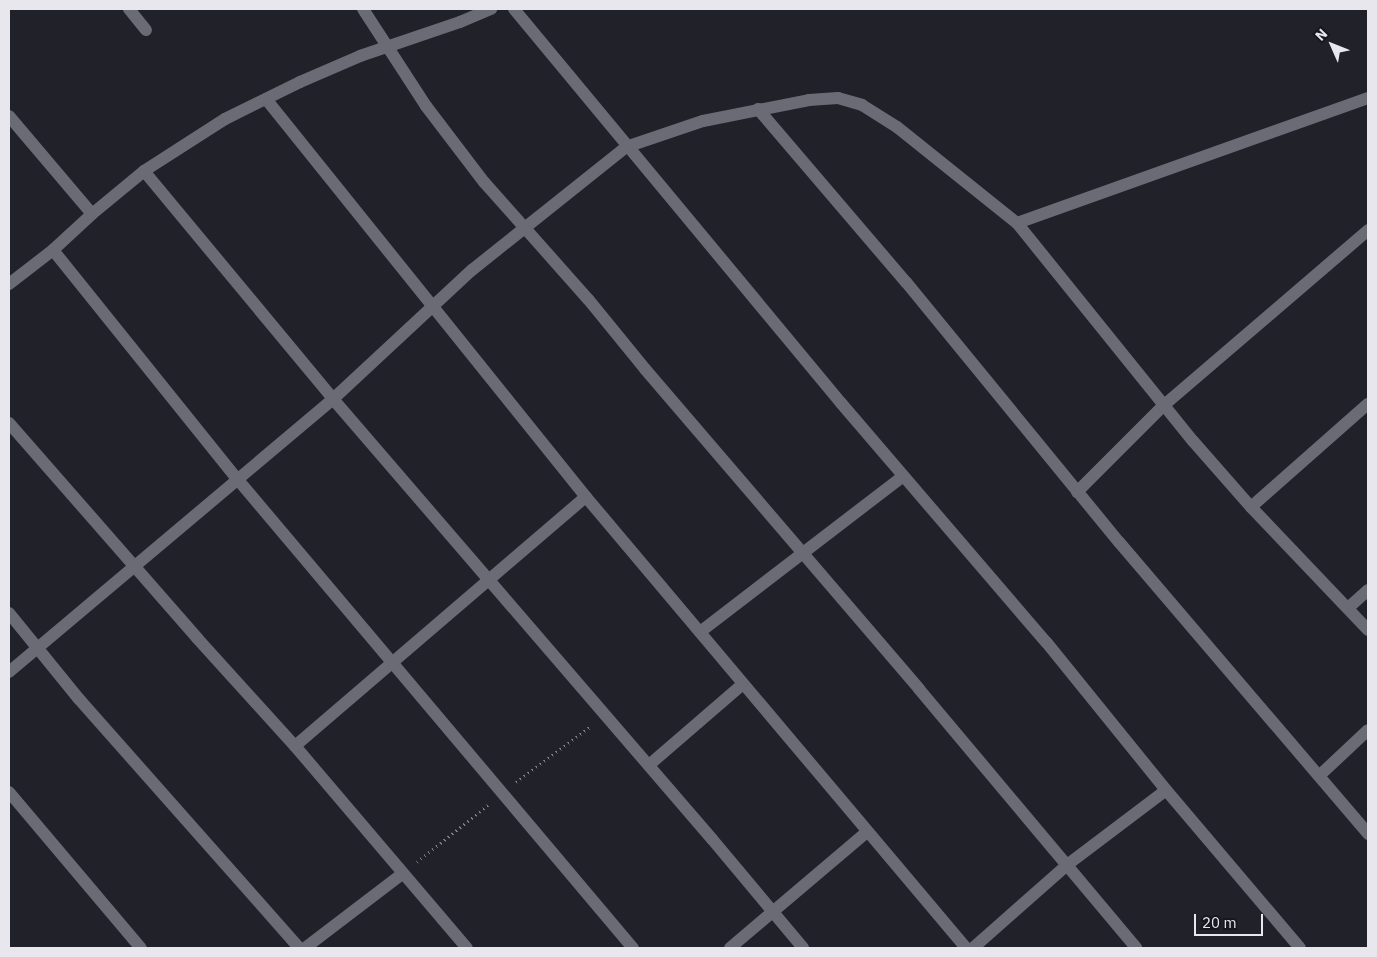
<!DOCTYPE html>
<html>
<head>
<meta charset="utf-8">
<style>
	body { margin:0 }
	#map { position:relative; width:1377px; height:957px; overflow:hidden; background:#202129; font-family:"IBM Plex Sans",sans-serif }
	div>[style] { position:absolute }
	.path>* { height:3px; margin-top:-1.5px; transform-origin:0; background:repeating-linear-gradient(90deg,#7e7f86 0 1px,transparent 0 5px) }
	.minor>* { height:12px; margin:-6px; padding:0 6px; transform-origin:6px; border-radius:6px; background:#6a6b75 }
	span { translate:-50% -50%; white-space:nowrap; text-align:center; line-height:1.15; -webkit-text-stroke:5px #171720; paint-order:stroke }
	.frame { position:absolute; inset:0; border:10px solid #e7e7ed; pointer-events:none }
	.north { position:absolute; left:1307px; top:20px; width:50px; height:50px; -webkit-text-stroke:4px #171720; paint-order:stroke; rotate:314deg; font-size:14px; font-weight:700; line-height:20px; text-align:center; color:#e7e7ed }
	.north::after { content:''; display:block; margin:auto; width:18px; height:22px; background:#e7e7ed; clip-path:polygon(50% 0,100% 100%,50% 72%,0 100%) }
	.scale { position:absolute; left:1194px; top:914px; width:69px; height:22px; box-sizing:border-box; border:2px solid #e7e7ed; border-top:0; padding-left:6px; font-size:15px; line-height:18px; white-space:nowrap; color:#e7e7ed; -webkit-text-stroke:4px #171720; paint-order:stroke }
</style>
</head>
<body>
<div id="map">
	<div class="path">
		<i style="left:516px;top:782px;width:94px;rotate:-36.7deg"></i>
		<i style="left:417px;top:862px;width:94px;rotate:-38.9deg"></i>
	</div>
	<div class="minor">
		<i style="left:129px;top:9px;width:27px;rotate:51deg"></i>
		<i style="left:363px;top:9px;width:116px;rotate:57deg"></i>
		<i style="left:426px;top:106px;width:96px;rotate:52.7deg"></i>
		<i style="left:484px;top:182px;width:157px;rotate:48.4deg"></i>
		<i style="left:588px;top:299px;width:90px;rotate:50.8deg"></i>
		<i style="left:645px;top:369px;width:421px;rotate:49.4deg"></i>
		<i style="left:919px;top:689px;width:338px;rotate:50deg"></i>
		<i style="left:514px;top:9px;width:512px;rotate:50.31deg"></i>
		<i style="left:841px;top:403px;width:316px;rotate:49.4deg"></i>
		<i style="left:1047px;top:643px;width:189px;rotate:51deg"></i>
		<i style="left:1166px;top:790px;width:207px;rotate:49.7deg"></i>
		<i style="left:266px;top:99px;width:511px;rotate:51.2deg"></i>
		<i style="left:586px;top:497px;width:590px;rotate:49.88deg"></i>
		<i style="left:758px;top:109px;width:228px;rotate:49.5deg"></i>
		<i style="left:906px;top:282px;width:336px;rotate:50.7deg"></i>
		<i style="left:1119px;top:542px;width:384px;rotate:49.5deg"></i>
		<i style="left:9px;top:116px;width:128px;rotate:49.7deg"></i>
		<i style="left:144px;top:171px;width:296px;rotate:50.3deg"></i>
		<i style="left:333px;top:399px;width:581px;rotate:49.26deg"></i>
		<i style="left:712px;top:839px;width:142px;rotate:50.1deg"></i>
		<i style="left:1017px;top:223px;width:373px;rotate:-19.6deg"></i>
		<i style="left:53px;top:250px;width:297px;rotate:51.2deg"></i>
		<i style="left:239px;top:481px;width:611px;rotate:49.85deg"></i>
		<i style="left:9px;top:284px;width:56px;rotate:-37.7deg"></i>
		<i style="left:53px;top:250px;width:53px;rotate:-42.7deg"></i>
		<i style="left:92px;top:214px;width:67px;rotate:-39.6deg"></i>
		<i style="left:144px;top:171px;width:96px;rotate:-32.7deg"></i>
		<i style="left:225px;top:119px;width:84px;rotate:-26.3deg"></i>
		<i style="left:300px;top:82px;width:65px;rotate:-23.4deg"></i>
		<i style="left:360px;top:56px;width:106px;rotate:-18.8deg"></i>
		<i style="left:460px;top:22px;width:34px;rotate:-23deg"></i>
		<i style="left:9px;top:423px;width:286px;rotate:48.8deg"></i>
		<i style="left:197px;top:638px;width:146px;rotate:47.8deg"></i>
		<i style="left:295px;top:746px;width:265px;rotate:49.6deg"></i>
		<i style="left:1077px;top:492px;width:122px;rotate:-45deg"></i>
		<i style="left:1163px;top:406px;width:270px;rotate:-40.6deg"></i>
		<i style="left:1251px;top:507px;width:156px;rotate:-41.4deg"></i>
		<i style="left:1348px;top:608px;width:27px;rotate:-42deg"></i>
		<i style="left:9px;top:613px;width:111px;rotate:50.9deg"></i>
		<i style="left:79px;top:699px;width:332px;rotate:48.5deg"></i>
		<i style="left:700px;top:632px;width:256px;rotate:-37.5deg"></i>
		<i style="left:9px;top:672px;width:424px;rotate:-40.1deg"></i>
		<i style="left:333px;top:399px;width:190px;rotate:-42.9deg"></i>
		<i style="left:472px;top:270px;width:197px;rotate:-38.6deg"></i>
		<i style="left:626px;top:147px;width:81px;rotate:-18.7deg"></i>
		<i style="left:703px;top:121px;width:108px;rotate:-11.2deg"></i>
		<i style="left:809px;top:100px;width:29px;rotate:-4deg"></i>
		<i style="left:838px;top:98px;width:25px;rotate:16deg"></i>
		<i style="left:862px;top:105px;width:41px;rotate:32.2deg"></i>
		<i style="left:897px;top:127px;width:154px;rotate:38.7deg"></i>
		<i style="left:1017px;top:223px;width:280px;rotate:51.1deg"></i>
		<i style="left:1193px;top:441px;width:88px;rotate:48.7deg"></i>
		<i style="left:1251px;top:507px;width:170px;rotate:46.4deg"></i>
		<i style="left:295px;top:746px;width:383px;rotate:-40.6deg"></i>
		<i style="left:649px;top:765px;width:124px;rotate:-40.8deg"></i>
		<i style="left:1319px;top:776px;width:67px;rotate:-43.2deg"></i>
		<i style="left:9px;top:792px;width:204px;rotate:49.8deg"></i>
		<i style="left:305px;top:948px;width:122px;rotate:-37.3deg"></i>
		<i style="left:730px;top:948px;width:180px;rotate:-40.3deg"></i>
		<i style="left:973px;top:948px;width:125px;rotate:-41.4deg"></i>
		<i style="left:1067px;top:865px;width:124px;rotate:-37.1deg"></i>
	</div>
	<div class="frame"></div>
	<div class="north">N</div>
	<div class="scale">20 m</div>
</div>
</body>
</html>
